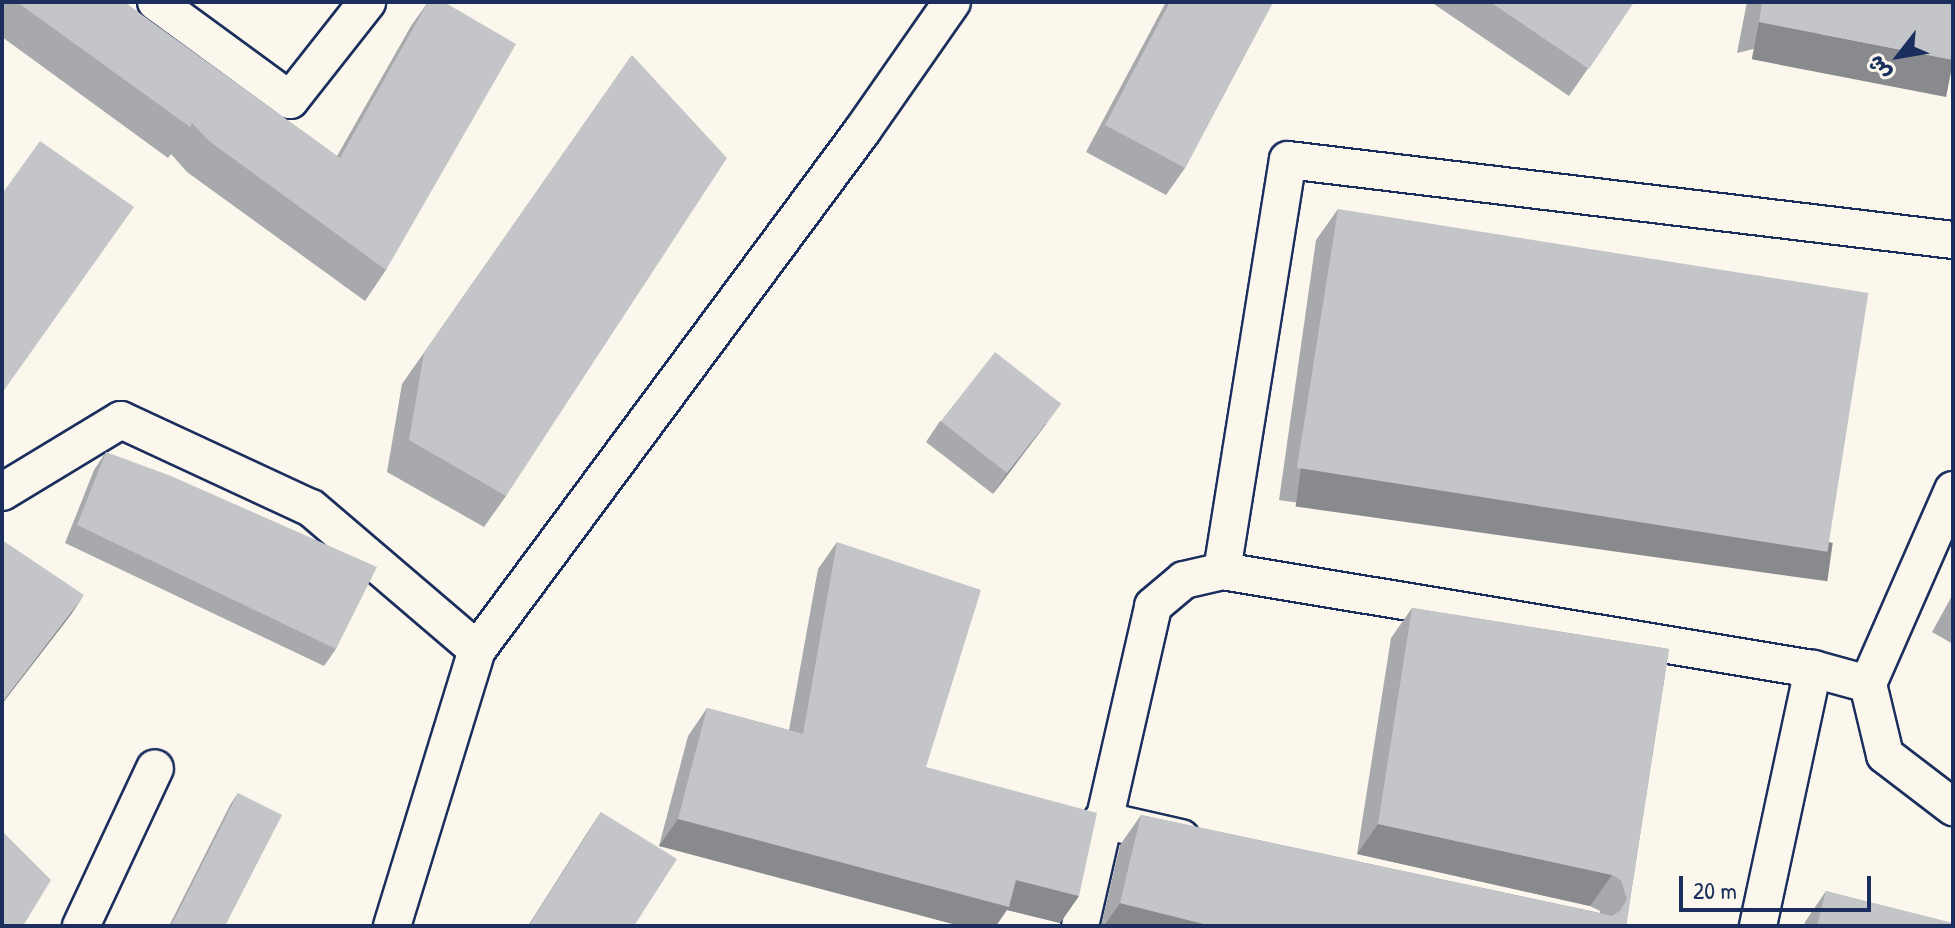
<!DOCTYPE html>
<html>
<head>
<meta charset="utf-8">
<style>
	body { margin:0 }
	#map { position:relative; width:1955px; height:928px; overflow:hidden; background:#fbf7ec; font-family:"Patrick Hand","Playpen Sans Arabic",sans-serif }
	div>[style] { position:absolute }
	.roads { filter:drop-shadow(2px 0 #1b2f5e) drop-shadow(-2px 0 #1b2f5e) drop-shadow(0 2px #1b2f5e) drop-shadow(0 -2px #1b2f5e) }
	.lane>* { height:36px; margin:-18px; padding:0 18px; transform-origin:18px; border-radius:18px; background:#fbf7ec }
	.wall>* { inset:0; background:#a8a9ad }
	.shaded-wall>* { inset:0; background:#888a8d; transform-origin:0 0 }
	.building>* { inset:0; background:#c3c5c9; transform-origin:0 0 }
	span { translate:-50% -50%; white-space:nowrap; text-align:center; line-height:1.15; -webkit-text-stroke:6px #fbf7ec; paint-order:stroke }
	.frame { position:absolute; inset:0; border:4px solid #1b2f5e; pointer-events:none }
	.north { position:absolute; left:1859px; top:16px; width:80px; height:80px; -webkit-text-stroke:6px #fbf7ec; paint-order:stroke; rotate:239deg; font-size:22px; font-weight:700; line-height:32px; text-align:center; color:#1b2f5e }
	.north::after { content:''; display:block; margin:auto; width:28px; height:36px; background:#1b2f5e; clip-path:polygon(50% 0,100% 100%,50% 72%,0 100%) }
	.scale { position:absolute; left:1679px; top:876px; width:192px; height:36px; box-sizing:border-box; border:4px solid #1b2f5e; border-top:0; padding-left:10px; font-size:24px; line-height:28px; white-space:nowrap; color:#1b2f5e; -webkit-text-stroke:6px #fbf7ec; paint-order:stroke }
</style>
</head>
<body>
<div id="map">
	<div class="roads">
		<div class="lane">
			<i style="left:156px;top:2px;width:166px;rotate:36.2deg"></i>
			<i style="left:290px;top:100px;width:125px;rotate:-51.8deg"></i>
			<i style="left:1953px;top:490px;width:212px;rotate:113.7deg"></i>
			<i style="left:1868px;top:684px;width:73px;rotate:76.5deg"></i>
			<i style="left:1885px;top:755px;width:86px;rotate:37.4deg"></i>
			<i style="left:2px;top:492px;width:139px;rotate:-31.2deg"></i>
			<i style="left:121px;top:420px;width:209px;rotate:24.9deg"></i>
			<i style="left:311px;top:508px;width:218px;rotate:40.5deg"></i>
			<i style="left:1868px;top:684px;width:57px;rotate:-164.7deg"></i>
			<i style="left:1813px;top:669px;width:599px;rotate:-170.58deg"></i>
			<i style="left:1222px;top:571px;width:416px;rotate:-80.9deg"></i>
			<i style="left:1288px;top:160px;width:670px;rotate:6.86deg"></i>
			<i style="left:1102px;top:820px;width:81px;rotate:12.8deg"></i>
			<i style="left:81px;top:926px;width:174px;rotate:-64.9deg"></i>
			<i style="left:392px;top:926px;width:289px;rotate:-72.9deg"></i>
			<i style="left:477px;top:650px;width:646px;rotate:-53.43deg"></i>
			<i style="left:862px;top:131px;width:157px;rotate:-55.1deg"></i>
			<i style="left:1080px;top:926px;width:328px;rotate:-77.1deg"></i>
			<i style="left:1153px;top:606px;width:40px;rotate:-40deg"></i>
			<i style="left:1184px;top:580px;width:39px;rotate:-13deg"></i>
			<i style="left:1758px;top:926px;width:263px;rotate:-77.9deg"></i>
		</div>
	</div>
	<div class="wall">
		<i style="clip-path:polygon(2px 2px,124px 2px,337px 156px,411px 26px,428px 2px,444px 2px,386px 270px,365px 301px,187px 172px,171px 154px,168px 158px,2px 37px)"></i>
		<i style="clip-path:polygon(1166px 2px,1273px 2px,1185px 168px,1166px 195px,1086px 152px)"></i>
		<i style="clip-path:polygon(1431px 2px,1634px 2px,1569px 96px)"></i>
		<i style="clip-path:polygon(1747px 2px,1953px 2px,1737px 53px)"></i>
		<i style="clip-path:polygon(632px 55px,506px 496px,484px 527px,387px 472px,402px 384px)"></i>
		<i style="clip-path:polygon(1338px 209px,1832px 546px,1810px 578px,1279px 500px,1316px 240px)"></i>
		<i style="clip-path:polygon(940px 421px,1046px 424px,993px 494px,926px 442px)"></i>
		<i style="clip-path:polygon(106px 452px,336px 649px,324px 666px,65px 543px,94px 470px)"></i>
		<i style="clip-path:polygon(837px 542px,926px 767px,1079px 896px,1060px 923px,1007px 910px,659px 846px,688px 736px,707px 708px,789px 730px,818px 569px)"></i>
		<i style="clip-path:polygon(1953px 594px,1953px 644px,1932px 632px)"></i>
		<i style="clip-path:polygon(1412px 608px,1669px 649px,1626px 926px,1101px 926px,1120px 845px,1141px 815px,1600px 913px,1600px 911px,1590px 906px,1357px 854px,1391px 638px)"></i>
		<i style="clip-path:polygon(238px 793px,225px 926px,169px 926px,230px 805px)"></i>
		<i style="clip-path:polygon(601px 812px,634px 926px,528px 926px,587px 833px)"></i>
		<i style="clip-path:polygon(1826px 891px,1953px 926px,1804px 926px,1805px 922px)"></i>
	</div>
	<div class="shaded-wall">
		<i style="left:1759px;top:22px;width:198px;height:38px;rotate:11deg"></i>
		<i style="clip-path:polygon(1061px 404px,1046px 424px,993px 494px,1007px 473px)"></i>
		<i style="left:1301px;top:468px;width:537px;height:39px;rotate:8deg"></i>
		<i style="clip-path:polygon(84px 595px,70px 616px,2px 704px,2px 702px)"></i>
		<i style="clip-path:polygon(678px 819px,1016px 880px,1079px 896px,1060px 923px,1007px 910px,996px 926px,960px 926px,659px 846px)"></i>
		<i style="clip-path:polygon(1378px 824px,1612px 875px,1590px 906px,1357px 854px)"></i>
		<i style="clip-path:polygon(1120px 903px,1212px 926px,1104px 926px)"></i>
	</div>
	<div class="building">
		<i style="clip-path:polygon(17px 2px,124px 2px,340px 158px,428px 2px,444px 2px,516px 44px,386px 270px,209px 141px,192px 123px,190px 127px)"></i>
		<i style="clip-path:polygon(1170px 2px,1273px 2px,1185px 168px,1105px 125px)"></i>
		<i style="clip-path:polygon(1490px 2px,1634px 2px,1589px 69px)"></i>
		<i style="clip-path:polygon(1762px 2px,1953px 2px,1953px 60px,1759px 22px)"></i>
		<i style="clip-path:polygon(632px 55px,727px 158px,506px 496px,409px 440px,424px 353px)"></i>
		<i style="clip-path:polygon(40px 141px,134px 207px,2px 393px,2px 194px)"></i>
		<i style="left:1338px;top:209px;width:537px;height:262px;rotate:9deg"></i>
		<i style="left:995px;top:352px;width:84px;height:88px;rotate:38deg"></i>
		<i style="clip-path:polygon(106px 452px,171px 476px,377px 567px,336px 649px,77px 525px)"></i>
		<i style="clip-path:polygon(2px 540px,84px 595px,2px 702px)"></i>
		<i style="clip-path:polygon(837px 542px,981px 590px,926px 767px,1097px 813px,1079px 896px,1016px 880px,1009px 907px,678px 819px,707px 708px,803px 734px)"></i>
		<i style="clip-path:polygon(1412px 608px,1669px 649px,1626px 926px,1212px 926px,1120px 903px,1141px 815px,1612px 916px,1621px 910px,1627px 899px,1621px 880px,1612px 875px,1378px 824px)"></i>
		<i style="clip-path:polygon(238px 793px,282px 815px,225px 926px,171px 926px)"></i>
		<i style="clip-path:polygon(601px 812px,677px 859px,634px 926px,529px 926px)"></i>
		<i style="clip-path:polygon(2px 831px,51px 880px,23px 926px,2px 926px)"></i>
		<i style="clip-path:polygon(1826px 891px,1953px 923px,1953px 926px,1817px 926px)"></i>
	</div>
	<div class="frame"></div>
	<div class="north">ش</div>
	<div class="scale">20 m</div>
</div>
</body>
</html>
